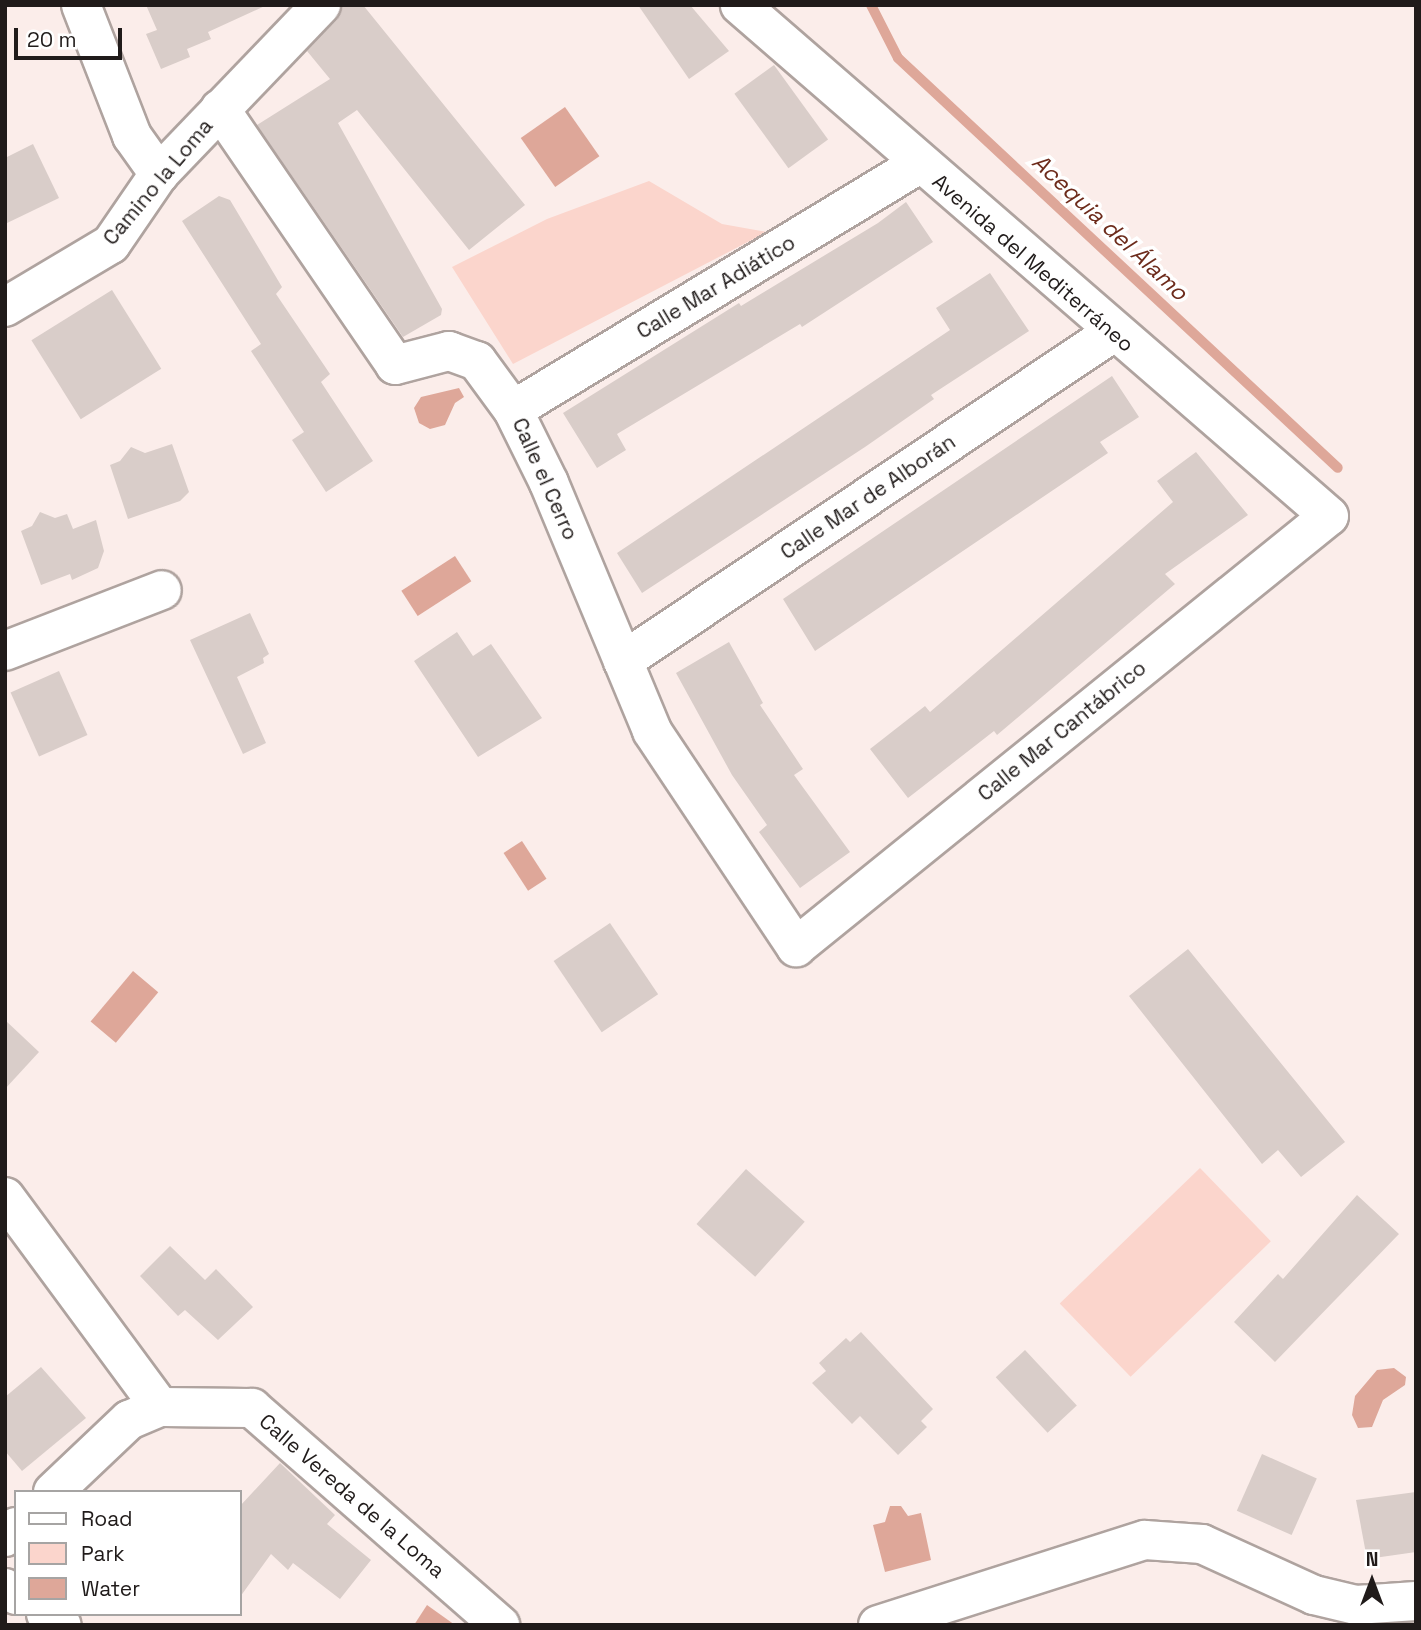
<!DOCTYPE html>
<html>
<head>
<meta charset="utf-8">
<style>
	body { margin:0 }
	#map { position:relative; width:1421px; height:1630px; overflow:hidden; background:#fbedea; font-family:"Space Grotesk",sans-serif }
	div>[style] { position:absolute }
	.green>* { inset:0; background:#fbd5cc; transform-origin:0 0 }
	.water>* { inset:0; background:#dea799; transform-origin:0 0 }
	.stream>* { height:10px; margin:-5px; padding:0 5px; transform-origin:5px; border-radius:5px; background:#dea799 }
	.building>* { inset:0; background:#d9cdc9; transform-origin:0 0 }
	.roads { filter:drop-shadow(2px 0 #afa39f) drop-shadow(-2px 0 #afa39f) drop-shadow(0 2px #afa39f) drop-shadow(0 -2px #afa39f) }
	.minor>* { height:38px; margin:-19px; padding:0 19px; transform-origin:19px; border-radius:19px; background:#fff }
	.tertiary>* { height:38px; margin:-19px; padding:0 19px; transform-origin:19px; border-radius:19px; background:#fff }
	span { translate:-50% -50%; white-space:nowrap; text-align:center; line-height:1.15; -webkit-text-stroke:7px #fff; paint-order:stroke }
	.street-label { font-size:21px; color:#201b1a }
	.water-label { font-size:23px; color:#6d2b1b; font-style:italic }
	.frame { position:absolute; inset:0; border:7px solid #201b1a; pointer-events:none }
	.legend { position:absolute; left:14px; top:1490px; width:228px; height:126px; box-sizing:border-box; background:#fff; border:2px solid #a6a4a3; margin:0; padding:9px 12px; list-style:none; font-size:21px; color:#201b1a }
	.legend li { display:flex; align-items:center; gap:14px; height:35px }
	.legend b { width:35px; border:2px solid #a6a4a3 }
	.north { position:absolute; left:1337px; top:1546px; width:70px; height:70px; -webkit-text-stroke:5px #fff; paint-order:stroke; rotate:0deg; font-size:19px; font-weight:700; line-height:28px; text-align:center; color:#201b1a }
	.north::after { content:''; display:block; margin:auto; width:24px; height:32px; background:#201b1a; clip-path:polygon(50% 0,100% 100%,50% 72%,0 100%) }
	.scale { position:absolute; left:14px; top:28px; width:108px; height:32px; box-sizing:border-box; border:4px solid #201b1a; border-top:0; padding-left:9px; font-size:21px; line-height:24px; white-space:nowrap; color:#201b1a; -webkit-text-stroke:5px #fff; paint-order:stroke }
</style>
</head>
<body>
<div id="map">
	<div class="green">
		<i style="clip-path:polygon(649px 181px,722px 224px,767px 232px,513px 364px,452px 267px,547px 219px)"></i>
		<i style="left:1200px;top:1168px;width:102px;height:195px;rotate:46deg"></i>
	</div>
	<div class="water">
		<i style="left:565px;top:107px;width:60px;height:54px;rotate:55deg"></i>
		<i style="clip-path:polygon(459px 388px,464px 397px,455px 403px,445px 425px,430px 429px,419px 423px,414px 408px,421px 397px)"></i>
		<i style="left:455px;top:556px;width:30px;height:64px;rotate:57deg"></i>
		<i style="left:522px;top:841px;width:45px;height:22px;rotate:57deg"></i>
		<i style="left:133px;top:971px;width:33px;height:66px;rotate:40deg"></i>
		<i style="clip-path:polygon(1394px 1368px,1406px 1377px,1405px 1385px,1383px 1400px,1372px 1427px,1358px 1428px,1352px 1415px,1355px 1396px,1377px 1370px)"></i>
		<i style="clip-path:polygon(890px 1506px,901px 1506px,908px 1516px,921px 1513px,931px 1560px,885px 1572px,873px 1525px,885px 1522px)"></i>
		<i style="clip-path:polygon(427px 1605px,455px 1625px,414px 1625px)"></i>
	</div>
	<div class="stream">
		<i style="left:871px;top:5px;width:59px;rotate:63deg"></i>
		<i style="left:898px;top:58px;width:601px;rotate:42.98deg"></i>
	</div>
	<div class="building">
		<i style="clip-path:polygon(146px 5px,267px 5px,208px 32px,211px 39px,187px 49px,190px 57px,161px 69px,146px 34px,157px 30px)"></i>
		<i style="clip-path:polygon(342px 5px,363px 5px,525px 205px,469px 250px,357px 110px,338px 123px,442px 309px,441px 315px,403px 337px,257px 125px,330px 79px,307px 51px,337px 20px)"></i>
		<i style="clip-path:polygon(638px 5px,690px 5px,729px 51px,689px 79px)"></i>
		<i style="left:774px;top:65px;width:92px;height:49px;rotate:54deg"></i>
		<i style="clip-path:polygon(33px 144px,59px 198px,5px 224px,5px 158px)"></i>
		<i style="clip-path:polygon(219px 196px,230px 200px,282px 287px,276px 294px,330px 374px,321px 382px,373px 461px,326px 492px,292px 440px,304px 432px,251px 351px,261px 344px,182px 221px)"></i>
		<i style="clip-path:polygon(906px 202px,933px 242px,802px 327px,800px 324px,617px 434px,626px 450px,597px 468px,563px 413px,739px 303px,741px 306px,878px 223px)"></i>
		<i style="clip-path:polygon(990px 273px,1029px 331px,931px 395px,934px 399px,865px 447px,642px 593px,617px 553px,950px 330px,936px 308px)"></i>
		<i style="left:112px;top:290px;width:93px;height:95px;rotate:58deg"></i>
		<i style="clip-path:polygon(1112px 376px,1139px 417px,1100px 442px,1108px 453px,815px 651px,783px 599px)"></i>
		<i style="clip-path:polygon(172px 444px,189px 492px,180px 501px,128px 519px,110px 465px,120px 461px,131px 447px,145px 453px)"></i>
		<i style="clip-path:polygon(1196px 452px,1248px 515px,1165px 574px,1175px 584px,997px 735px,994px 731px,908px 798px,870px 749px,925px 706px,930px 712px,1173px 502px,1157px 481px)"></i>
		<i style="clip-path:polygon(40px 512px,55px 518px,67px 514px,73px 529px,96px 520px,104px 551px,98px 568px,72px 580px,70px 574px,41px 585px,21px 531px,32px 526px)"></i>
		<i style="clip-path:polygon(250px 613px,269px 654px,263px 658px,264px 663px,237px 677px,266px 743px,243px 754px,190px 640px)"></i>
		<i style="clip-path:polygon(457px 632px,473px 656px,491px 644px,542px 718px,478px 757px,414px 661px)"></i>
		<i style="clip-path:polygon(729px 642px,763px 703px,760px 705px,803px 769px,794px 775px,850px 852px,800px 888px,759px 832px,767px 825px,732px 775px,676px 673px)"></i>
		<i style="left:59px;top:671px;width:70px;height:53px;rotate:66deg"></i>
		<i style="left:610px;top:923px;width:86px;height:68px;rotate:56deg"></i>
		<i style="clip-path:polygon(1188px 949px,1345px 1142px,1301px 1177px,1278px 1150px,1262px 1164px,1129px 996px)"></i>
		<i style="clip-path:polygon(5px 1020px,39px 1052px,5px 1089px)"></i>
		<i style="left:746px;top:1169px;width:79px;height:74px;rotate:42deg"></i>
		<i style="clip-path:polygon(1357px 1195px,1399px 1234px,1275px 1362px,1234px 1322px,1278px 1274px,1283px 1279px)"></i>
		<i style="clip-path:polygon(170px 1246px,205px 1280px,216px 1269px,253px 1307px,218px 1340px,185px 1310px,178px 1316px,140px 1276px)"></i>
		<i style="clip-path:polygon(861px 1332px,933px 1409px,921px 1421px,927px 1427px,898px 1455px,860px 1416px,852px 1424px,812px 1383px,826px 1371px,819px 1363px,846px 1338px,850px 1342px)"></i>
		<i style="left:1025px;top:1350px;width:76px;height:40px;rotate:47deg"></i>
		<i style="clip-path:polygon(41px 1367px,86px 1418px,22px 1471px,5px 1451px,5px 1397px)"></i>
		<i style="left:1262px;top:1454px;width:60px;height:62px;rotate:24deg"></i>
		<i style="clip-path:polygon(280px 1463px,335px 1515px,327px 1524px,371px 1560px,340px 1599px,293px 1563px,288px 1570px,271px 1554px,240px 1597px,240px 1506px)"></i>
		<i style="clip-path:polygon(1416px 1492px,1416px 1552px,1367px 1559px,1356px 1500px)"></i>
	</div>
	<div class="roads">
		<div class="minor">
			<i style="left:81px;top:5px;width:141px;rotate:68.7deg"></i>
			<i style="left:132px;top:136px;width:47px;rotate:54.6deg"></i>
			<i style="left:220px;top:109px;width:310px;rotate:55.6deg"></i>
			<i style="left:395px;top:365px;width:56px;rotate:-14.5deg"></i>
			<i style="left:449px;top:351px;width:30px;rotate:20deg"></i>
			<i style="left:477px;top:361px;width:61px;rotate:53.7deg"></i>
			<i style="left:513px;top:410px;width:81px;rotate:63.7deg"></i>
			<i style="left:549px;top:483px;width:269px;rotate:67.4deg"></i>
			<i style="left:652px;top:731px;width:260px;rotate:56.3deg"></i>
			<i style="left:796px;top:947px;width:685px;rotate:-38.96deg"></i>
			<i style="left:1329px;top:516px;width:780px;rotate:-139.06deg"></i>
			<i style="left:5px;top:307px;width:123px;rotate:-30.7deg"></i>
			<i style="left:111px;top:244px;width:85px;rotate:-55.6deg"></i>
			<i style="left:159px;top:174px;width:234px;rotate:-46.2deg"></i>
			<i style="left:513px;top:410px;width:475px;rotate:-31.2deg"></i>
			<i style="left:5px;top:651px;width:168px;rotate:-21.2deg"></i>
			<i style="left:623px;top:661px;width:589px;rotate:-33.85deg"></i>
			<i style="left:5px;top:1197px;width:261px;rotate:53.6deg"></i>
			<i style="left:53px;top:1492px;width:105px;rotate:-43.5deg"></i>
			<i style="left:129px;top:1420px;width:34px;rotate:-23deg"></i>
			<i style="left:160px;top:1407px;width:92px;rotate:0.6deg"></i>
			<i style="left:252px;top:1408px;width:330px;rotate:41.2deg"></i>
			<i style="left:5px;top:1537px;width:15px;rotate:-42deg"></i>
			<i style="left:878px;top:1625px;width:280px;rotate:-17.7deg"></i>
			<i style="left:1145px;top:1540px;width:57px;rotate:4deg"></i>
			<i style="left:1202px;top:1544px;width:123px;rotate:24.5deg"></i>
			<i style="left:1314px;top:1595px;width:43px;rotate:13.4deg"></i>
			<i style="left:1356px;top:1605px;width:60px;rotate:-3.8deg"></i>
		</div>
		<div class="tertiary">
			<i style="left:5px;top:1588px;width:13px;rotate:32deg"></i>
			<i style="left:46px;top:1614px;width:19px;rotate:35deg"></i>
		</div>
	</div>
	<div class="street-label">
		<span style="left:158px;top:182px;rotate:-50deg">Camino la Loma</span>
		<span style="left:1033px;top:263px;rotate:41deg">Avenida del Mediterráneo</span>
		<span style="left:716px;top:287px;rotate:-31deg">Calle Mar Adiático</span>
		<span style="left:545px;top:479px;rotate:66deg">Calle el Cerro</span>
		<span style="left:868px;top:497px;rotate:-34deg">Calle Mar de Alborán</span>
		<span style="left:1062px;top:731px;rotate:-39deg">Calle Mar Cantábrico</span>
		<span style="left:352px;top:1496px;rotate:41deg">Calle Vereda de la Loma</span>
	</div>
	<div class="water-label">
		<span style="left:1110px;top:227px;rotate:43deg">Acequia del Álamo</span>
	</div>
	<div class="frame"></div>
	<ul class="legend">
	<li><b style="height:9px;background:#fff"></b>Road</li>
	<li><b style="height:19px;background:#fbd5cc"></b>Park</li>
	<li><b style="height:19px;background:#dea799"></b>Water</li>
	</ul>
	<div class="north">N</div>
	<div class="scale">20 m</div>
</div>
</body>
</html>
